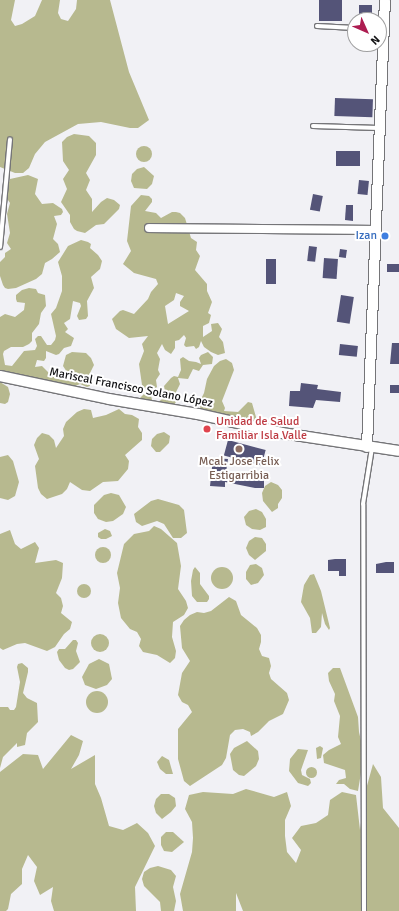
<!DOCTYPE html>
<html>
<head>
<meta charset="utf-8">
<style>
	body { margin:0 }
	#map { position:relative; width:399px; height:911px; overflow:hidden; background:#f1f1f5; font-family:Signika,sans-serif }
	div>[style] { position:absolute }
	.forest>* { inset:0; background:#b7b98f }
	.round { border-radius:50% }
	.building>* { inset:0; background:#545478; transform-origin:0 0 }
	.roads { filter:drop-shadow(1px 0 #757578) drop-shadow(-1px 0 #757578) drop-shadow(0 1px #757578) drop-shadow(0 -1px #757578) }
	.service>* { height:4px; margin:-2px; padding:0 2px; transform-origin:2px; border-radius:2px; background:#fff }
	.minor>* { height:8px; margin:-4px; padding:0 4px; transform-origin:4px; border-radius:4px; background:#fff }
	.tertiary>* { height:10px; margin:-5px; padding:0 5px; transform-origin:5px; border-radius:5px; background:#fff }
	.dots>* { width:11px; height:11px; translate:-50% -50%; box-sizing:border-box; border:2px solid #fff; border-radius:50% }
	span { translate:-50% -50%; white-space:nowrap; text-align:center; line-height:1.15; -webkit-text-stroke:4px #fff; paint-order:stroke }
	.shop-label { font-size:12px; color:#366cbe }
	.right { translate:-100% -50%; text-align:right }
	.street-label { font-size:12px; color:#111113 }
	.health-label { font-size:12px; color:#be3a42 }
	.left { translate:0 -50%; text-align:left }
	.education-label { font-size:12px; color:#785e54 }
	.north { position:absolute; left:347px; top:12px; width:40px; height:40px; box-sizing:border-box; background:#fff; border:1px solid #a0a0a1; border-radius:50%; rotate:135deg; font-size:11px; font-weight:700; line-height:16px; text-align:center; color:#111113 }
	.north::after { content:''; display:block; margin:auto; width:14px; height:18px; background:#ad1c51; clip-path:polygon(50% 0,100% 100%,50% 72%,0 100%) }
</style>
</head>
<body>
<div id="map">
	<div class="forest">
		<i style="clip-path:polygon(0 0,15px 0,11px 20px,15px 26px,22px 24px,35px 16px,42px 0,60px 0,58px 13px,61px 19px,68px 21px,76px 9px,77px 0,110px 0,129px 72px,149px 120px,138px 128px,130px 128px,101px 122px,78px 124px,45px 142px,35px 154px,29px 168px,23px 173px,15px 173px,0 167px)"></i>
		<i style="clip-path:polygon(74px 134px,89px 136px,96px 143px,96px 155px,86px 173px,90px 180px,86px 190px,92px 199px,92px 212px,101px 202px,107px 198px,114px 200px,120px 205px,119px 209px,104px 224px,96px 225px,85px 233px,77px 231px,74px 229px,70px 222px,70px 215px,61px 202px,67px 189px,63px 179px,69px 170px,63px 161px,62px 142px,67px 137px)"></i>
		<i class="round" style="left:136px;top:146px;width:16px;height:16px"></i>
		<i style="clip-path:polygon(144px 167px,154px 176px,152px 184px,147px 189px,134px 188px,131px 181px,132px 174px,137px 169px)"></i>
		<i style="clip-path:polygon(28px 175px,38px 179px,35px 194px,42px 204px,53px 203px,62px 209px,63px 212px,61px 215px,54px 216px,57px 224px,53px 239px,58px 244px,60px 252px,52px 259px,45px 263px,42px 274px,36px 279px,16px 288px,8px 289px,5px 288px,3px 285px,0 276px,0 262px,5px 257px,5px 253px,11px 249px,7px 243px,10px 233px,7px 214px,10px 203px,6px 197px,6px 193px,10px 179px)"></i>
		<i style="clip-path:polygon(evenodd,141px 195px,149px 196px,152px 199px,152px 202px,145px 211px,156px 213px,161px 218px,172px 212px,176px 212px,180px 213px,185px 218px,191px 238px,197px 242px,196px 250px,200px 256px,195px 270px,207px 284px,207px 291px,212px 302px,208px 313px,211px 315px,209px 323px,203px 326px,203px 337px,212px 331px,211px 324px,218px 323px,222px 329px,219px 337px,223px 342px,225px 353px,218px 355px,211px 352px,204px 347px,201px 341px,199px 347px,196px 349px,194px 346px,186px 347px,184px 345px,186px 338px,184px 335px,179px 340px,175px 341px,175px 348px,171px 354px,165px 350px,162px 344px,157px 353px,160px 359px,158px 370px,160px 374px,156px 380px,157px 387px,151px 392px,147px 391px,142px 385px,139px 364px,144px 351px,142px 344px,148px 336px,129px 338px,116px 329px,112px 319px,120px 311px,123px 310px,134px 314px,148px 299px,151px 292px,158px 284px,156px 279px,134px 273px,123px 264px,131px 251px,127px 241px,131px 206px,141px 195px,176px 293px,184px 296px,180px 302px,180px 306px,189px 311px,168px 324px,165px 306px,174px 300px,176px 293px)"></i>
		<i style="clip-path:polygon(81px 240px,88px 242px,91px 244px,90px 248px,98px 255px,102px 261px,100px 269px,91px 277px,94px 288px,87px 301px,88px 316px,86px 319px,79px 320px,77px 316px,81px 306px,80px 303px,73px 301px,70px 319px,64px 323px,68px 329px,65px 332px,74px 338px,71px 346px,64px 348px,59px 354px,56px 355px,46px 351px,46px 358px,44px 361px,37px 360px,35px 367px,42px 366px,52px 376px,63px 378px,67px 372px,63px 366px,66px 355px,72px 352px,86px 353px,91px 358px,94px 365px,89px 375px,90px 386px,87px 387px,80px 384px,73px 387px,0 371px,0 317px,5px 314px,15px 317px,24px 310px,25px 303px,17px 302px,16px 299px,16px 295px,22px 290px,29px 288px,36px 289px,38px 293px,45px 295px,46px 306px,41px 313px,39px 324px,32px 333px,32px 341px,29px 344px,23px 347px,11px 347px,4px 351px,3px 354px,5px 365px,12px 366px,24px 351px,35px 350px,37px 346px,35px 339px,38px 336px,41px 336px,47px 345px,51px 345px,55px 340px,56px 336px,51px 314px,56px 308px,62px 291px,62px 276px,58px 262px,68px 246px)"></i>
		<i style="clip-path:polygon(208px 352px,213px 357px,212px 364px,203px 365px,199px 371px,193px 369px,188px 379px,178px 378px,180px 384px,175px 394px,177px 397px,177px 400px,173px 407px,157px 403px,166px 396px,164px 386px,171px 378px,174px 376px,178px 377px,181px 370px,180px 359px,183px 357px,189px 361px,196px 362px,201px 364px,199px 358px,201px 355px)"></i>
		<i style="clip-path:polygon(226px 359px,232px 363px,234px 370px,222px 401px,225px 408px,224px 411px,238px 412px,248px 402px,252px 403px,258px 424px,200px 410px,201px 399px,204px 393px,207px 379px,214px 366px,220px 361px)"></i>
		<i style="clip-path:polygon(0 382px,8px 387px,10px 394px,8px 402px,5px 404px,0 403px)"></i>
		<i style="clip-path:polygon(144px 394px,151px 396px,153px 403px,139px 399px)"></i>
		<i style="clip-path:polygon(84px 409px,91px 410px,93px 418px,106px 415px,119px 409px,125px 414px,132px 415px,139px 419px,138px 427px,142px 433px,142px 440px,125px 455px,129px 461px,128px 469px,118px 481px,103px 482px,90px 491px,82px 490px,70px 482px,67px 489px,62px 494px,47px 499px,41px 494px,38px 488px,35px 466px,39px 459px,34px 445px,37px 438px,42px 433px,49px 435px,54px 440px,56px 448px,64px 436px,63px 429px,66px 422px,77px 412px)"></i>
		<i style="clip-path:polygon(164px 432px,170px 436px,169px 443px,160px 452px,156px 452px,151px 446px,152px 439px,157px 434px)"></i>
		<i style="clip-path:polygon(8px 455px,13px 461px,19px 482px,15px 496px,8px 500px,0 498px,0 457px)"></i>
		<i style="clip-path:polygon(271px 482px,278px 485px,282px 490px,282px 498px,278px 504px,278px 508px,272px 512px,263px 501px,262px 493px,265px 486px)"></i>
		<i style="clip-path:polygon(111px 493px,119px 495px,126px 507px,123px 514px,113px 521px,106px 522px,98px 519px,94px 513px,94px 505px,104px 495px)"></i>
		<i style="clip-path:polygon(158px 499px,179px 505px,184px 510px,187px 533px,181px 538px,173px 538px,164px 524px,157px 521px,142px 526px,136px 522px,134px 514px,151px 501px)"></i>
		<i style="clip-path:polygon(256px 509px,262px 512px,266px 519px,266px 527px,260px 530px,252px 529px,246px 525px,244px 517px,249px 511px)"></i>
		<i style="clip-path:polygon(154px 526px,161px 529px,177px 543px,181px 566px,178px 589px,186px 601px,188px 608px,184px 615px,173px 622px,172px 637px,176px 651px,175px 658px,170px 663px,157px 655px,143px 652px,139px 646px,141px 639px,137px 632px,130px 629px,121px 618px,118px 603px,120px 588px,117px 573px,124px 544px,134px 534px,149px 531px)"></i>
		<i style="clip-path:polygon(105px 529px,110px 531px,112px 536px,106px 539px,101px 539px,98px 537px,98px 533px)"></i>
		<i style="clip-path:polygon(10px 530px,15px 544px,21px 549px,35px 542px,39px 548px,35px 563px,56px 560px,63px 563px,62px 578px,56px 593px,61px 598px,63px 606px,61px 613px,72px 622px,70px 629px,64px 634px,55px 647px,47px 651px,25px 643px,17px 644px,3px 650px,0 648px,0 534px)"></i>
		<i style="clip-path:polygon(255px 537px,262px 538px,266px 544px,266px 551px,255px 560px,249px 555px,246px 548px,249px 541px)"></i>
		<i class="round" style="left:95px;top:547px;width:16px;height:16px"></i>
		<i style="clip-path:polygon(256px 564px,262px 568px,264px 575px,258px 583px,251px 585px,246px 579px,246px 572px,250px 565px)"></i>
		<i class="round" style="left:211px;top:567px;width:22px;height:22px"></i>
		<i style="clip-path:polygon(195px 567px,200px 573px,200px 584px,209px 596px,209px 599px,207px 602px,197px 602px,192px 596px,191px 581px,193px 570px)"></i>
		<i style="clip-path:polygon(314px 574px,321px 591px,330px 628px,329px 630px,325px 624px,322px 613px,321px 627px,316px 633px,312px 633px,310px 618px,301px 602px,304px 585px,310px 575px)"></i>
		<i class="round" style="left:77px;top:584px;width:14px;height:14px"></i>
		<i style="clip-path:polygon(229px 597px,236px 601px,241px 615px,257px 628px,261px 635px,261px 642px,259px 649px,262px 656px,269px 658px,271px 666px,269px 673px,271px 679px,287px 693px,289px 700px,283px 714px,269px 721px,258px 732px,251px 736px,250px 732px,243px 729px,235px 730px,230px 735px,226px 758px,222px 765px,190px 786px,184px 781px,178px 759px,178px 729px,192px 712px,188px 705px,182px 702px,178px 695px,182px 673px,190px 661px,182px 648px,180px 626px,184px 620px,190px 615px,197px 612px,204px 613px,211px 611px)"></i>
		<i class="round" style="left:91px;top:634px;width:18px;height:18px"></i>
		<i style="clip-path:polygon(73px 640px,76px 640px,78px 643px,76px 651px,80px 662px,73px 669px,69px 670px,65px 668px,59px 660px,57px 652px,59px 649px,65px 649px)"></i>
		<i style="clip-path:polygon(99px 659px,109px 664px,112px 679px,107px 685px,96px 689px,85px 685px,82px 677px,89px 664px)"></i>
		<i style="clip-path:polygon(22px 663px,28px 668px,28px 672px,23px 693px,27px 698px,37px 703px,38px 722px,27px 733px,25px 745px,17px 747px,17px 743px,3px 757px,0 768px,0 707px,8px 707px,10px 710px,14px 710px,16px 707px,20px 682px,17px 667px,18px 664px)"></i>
		<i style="clip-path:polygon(333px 668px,340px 668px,358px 717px,359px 732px,364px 754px,358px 791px,350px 789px,344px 784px,336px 784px,339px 780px,346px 778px,345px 770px,324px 763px,323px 755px,329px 750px,341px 744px,338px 737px,340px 716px,334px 701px,335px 694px,329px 681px,328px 673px)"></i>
		<i class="round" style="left:86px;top:691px;width:22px;height:22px"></i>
		<i style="clip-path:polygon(71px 735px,83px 741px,79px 755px,71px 769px,95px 755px,95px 784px,101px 798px,109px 826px,123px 830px,137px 823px,148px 833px,155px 846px,135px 887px,136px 911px,54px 911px,51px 901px,53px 887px,40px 895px,34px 881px,37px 867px,28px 855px,22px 869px,22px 884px,11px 894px,8px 909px,6px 911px,0 911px,0 772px,23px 754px,38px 755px,43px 769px)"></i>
		<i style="clip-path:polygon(247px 741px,258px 751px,259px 759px,256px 766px,244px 776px,239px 775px,233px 770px,230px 754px,234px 748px)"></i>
		<i style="clip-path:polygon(320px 746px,323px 748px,321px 758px,317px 759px,316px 748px)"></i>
		<i style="clip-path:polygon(298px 749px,308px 750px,301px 770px,302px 775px,310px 779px,311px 783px,308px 786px,298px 783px,289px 771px,290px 759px)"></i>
		<i style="clip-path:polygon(162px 756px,169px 760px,173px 774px,166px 774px,160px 769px,157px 762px)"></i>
		<i style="clip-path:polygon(373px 764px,381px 777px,383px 808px,399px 828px,399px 911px,243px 911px,236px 893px,236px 911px,183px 911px,180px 894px,192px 852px,193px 838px,192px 822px,185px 809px,189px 795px,203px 792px,233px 794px,246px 789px,274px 797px,287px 792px,291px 806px,285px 820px,285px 836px,287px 852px,296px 863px,301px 850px,292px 838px,301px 826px,316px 823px,328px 815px,330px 800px,342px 792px,356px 795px,360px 830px,365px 793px)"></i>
		<i class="round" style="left:305.5px;top:766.5px;width:11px;height:11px"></i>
		<i style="clip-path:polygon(161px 794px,169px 794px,175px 798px,176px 806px,171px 812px,162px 819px,156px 813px,154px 806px,156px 799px)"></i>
		<i style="clip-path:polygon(166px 832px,173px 832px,184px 842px,172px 852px,164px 851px,161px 845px,161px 837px)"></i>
		<i style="clip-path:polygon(158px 866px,171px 870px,176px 876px,173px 887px,176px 901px,174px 911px,161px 911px,160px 902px,144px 886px,142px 879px,144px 872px,150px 868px)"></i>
	</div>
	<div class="building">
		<i style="left:319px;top:0;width:23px;height:21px"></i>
		<i style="left:359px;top:5px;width:13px;height:14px"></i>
		<i style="left:335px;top:98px;width:38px;height:18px;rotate:2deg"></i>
		<i style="left:336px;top:151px;width:24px;height:15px"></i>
		<i style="left:359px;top:180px;width:10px;height:14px;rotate:6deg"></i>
		<i style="left:313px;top:194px;width:10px;height:16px;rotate:11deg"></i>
		<i style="clip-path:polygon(346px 205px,353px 205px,353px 221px,345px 220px)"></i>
		<i style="left:309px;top:246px;width:8px;height:15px;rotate:7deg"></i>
		<i style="left:340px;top:249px;width:7px;height:8px;rotate:8deg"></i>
		<i style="left:324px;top:258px;width:14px;height:20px;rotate:4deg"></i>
		<i style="left:266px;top:259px;width:10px;height:25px"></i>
		<i style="left:387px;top:264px;width:12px;height:8px"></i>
		<i style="left:341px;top:295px;width:13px;height:27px;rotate:9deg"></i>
		<i style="clip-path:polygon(392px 343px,399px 343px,399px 364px,390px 364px)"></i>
		<i style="left:340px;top:344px;width:18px;height:11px;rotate:6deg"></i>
		<i style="clip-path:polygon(301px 383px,318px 385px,317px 389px,341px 392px,340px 402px,316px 400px,313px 408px,289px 406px,290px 391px,300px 391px)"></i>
		<i style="left:390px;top:385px;width:9px;height:8px"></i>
		<i style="left:228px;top:440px;width:39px;height:16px;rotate:15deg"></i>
		<i style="clip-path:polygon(213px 458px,228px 459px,226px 472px,264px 480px,264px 488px,255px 488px,225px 482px,225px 487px,210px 486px)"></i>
		<i style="clip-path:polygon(335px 559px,346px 559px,346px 576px,339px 576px,339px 571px,328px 571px,328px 560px)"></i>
		<i style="clip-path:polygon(386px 562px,394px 562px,394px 573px,376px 573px,376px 564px)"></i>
	</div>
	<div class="roads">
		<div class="service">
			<i style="left:317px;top:26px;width:38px;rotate:3deg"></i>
			<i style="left:313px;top:126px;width:66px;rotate:1.7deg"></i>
			<i style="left:0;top:247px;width:108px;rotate:-84.7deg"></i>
			<i style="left:364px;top:911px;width:407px;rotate:-90.1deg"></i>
			<i style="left:363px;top:504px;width:57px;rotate:-80.9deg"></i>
		</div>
		<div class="minor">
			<i style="left:149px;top:228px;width:226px;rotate:0.5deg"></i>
		</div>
		<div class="tertiary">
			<i style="left:0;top:376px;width:111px;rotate:11.9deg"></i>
			<i style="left:109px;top:399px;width:90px;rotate:9.6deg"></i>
			<i style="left:198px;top:414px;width:86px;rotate:12.7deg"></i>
			<i style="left:282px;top:433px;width:118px;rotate:8.7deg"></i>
			<i style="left:367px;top:447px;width:447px;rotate:-87.7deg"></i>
		</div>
	</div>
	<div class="dots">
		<i style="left:385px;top:236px;background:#3f7fe0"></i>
		<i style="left:207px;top:429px;background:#e0444e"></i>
		<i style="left:239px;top:449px;background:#8d6e63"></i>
	</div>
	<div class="shop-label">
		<span class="right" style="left:377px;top:236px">Izan</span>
	</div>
	<div class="street-label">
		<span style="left:131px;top:388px;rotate:11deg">Mariscal Francisco Solano López</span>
	</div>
	<div class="health-label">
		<span class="left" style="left:216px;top:429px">Unidad de Salud<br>Familiar Isla Valle</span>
	</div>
	<div class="education-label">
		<span style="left:239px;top:469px">Mcal. Jose Felix<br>Estigarribia</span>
	</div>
	<div class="north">N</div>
</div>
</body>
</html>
